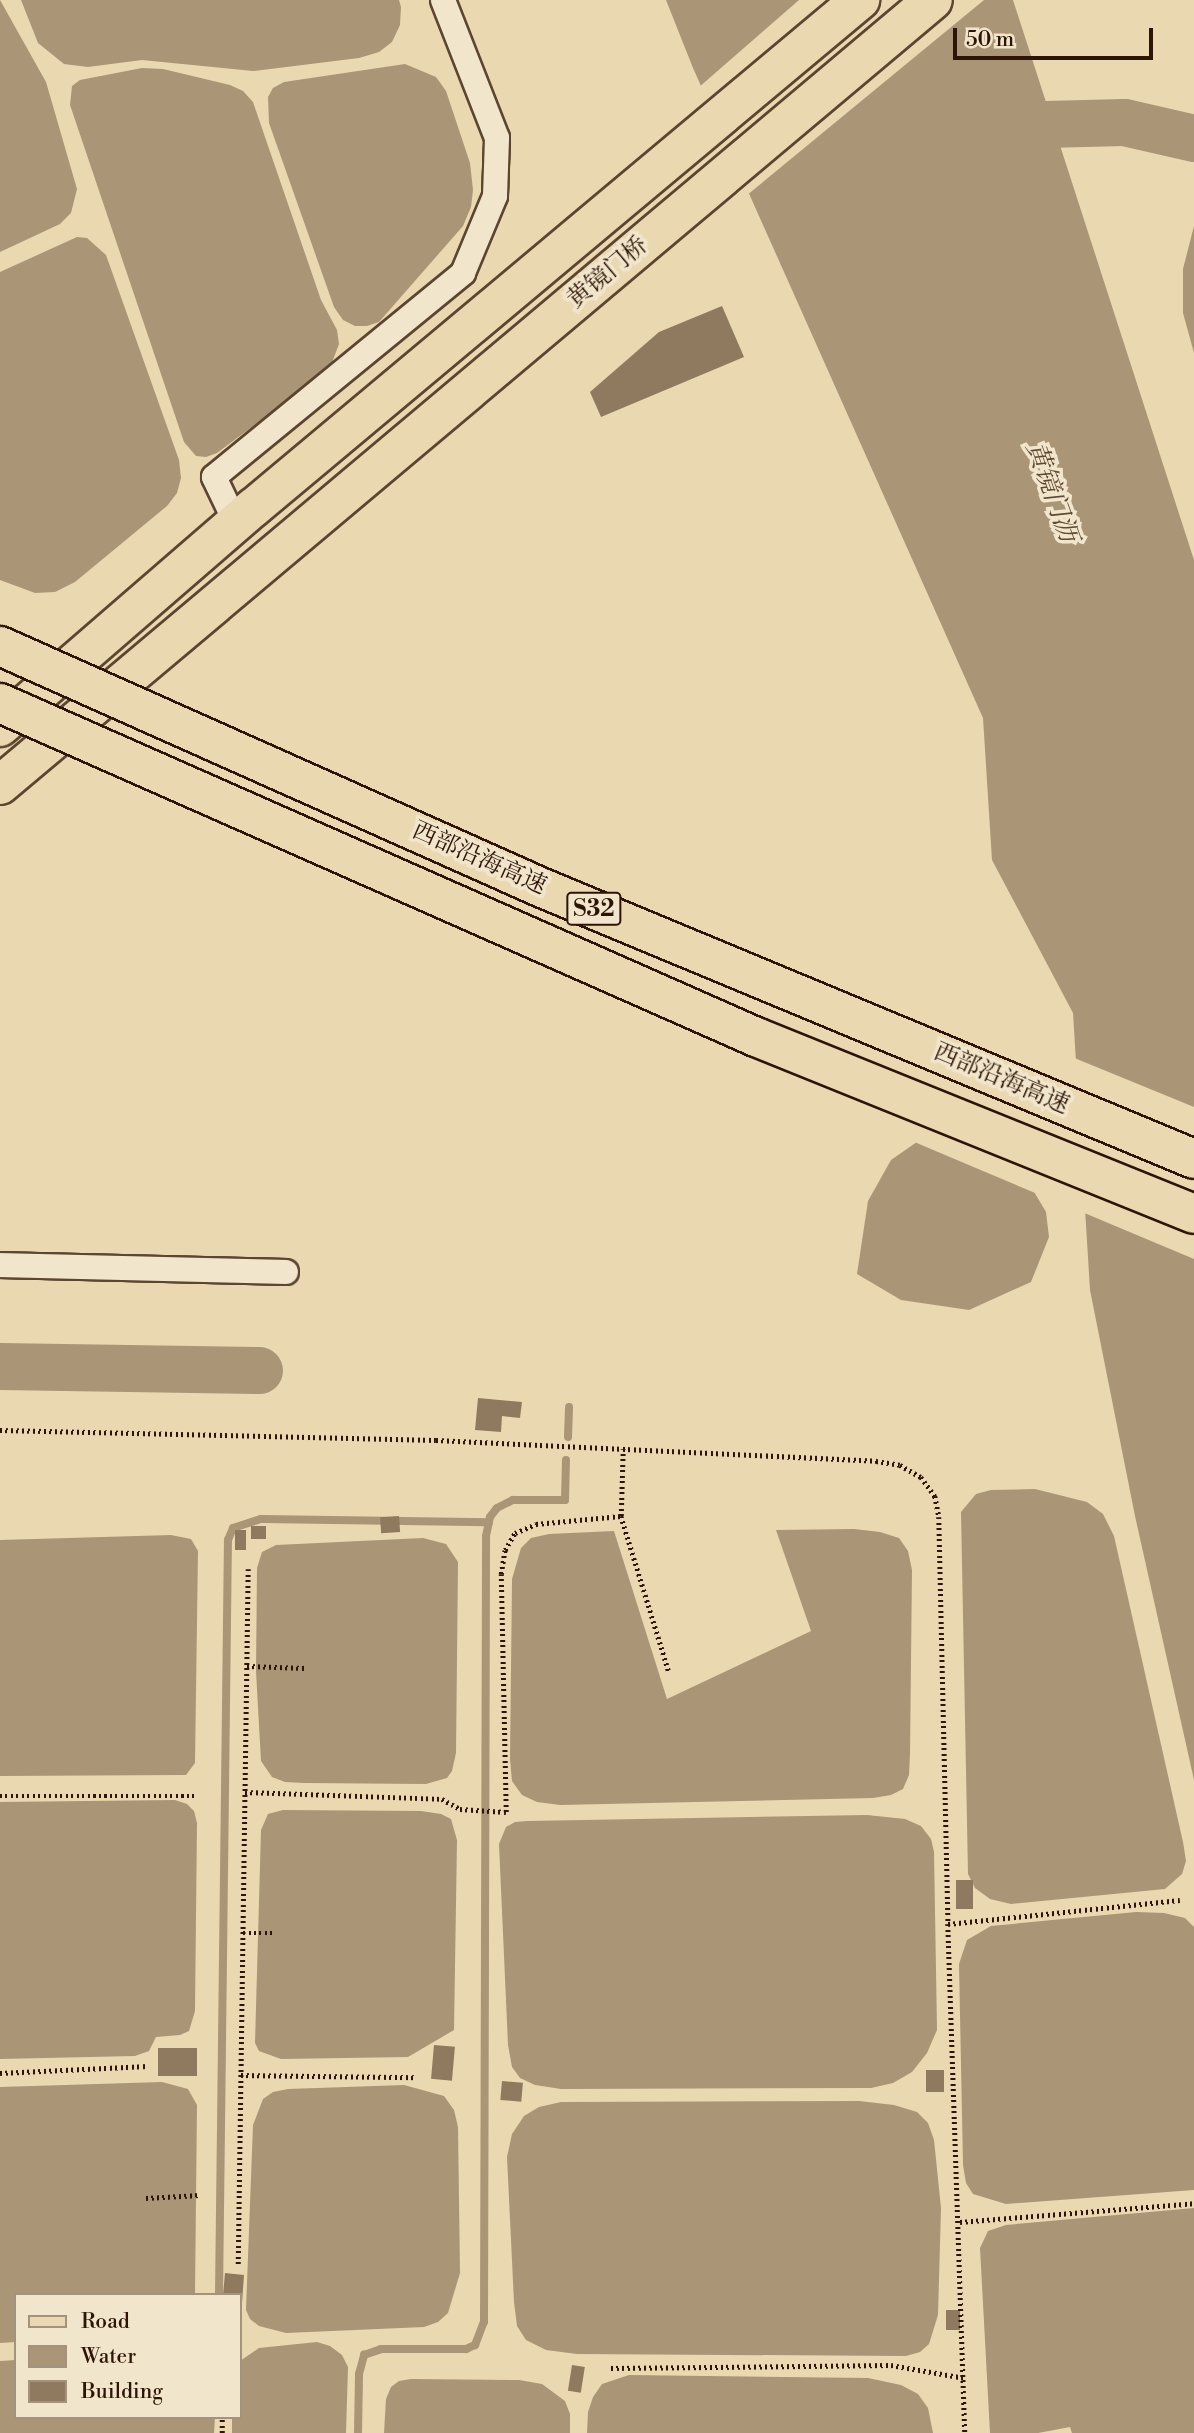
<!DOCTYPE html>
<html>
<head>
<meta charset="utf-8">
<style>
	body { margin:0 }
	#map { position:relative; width:1194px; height:2433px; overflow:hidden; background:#ead8b0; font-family:"Libre Bodoni","Noto Serif SC",serif }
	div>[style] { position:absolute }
	.water>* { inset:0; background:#aa9577 }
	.pier>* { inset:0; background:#ead8b0 }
	.stream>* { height:8px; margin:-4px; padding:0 4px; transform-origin:4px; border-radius:4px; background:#aa9577 }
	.river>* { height:47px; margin:-23.5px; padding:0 23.5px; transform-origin:23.5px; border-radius:23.5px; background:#aa9577 }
	.building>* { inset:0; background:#8f7a5f; transform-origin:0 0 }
	.path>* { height:4.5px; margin-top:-2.25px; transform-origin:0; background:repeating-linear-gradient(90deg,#2d1407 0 2px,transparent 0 5.5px) }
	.roads { filter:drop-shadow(2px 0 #5c4531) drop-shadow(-2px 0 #5c4531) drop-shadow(0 2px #5c4531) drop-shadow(0 -2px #5c4531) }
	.minor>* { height:24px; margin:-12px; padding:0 12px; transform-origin:12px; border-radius:12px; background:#f1e6cc }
	.primary>* { height:38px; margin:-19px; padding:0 19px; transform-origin:19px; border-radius:19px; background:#ead8b0 }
	.bridges { filter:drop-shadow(2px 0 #2d1407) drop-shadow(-2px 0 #2d1407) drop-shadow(0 2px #2d1407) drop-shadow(0 -2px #2d1407) }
	.motorway-bridge>* { height:38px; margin:-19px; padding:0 19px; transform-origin:19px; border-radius:19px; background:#ead8b0 }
	span { translate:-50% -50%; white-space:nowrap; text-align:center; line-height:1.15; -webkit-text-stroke:7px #f1e6cc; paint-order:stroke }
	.shield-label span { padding:2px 5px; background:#f1e6cc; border:2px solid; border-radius:5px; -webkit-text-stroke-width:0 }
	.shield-label { font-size:23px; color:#2d1407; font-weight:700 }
	.street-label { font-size:24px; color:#2d1407 }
	.water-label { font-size:26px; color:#5f4834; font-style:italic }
	.legend { position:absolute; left:14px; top:2293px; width:228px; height:126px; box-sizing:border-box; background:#f1e6cc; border:2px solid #a3927d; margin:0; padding:9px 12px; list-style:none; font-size:21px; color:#2d1407 }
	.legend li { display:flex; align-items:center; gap:14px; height:35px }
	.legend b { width:35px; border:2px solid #a3927d }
	.scale { position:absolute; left:953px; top:28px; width:200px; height:32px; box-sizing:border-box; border:4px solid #2d1407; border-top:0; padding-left:9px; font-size:21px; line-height:24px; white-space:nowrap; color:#2d1407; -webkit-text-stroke:5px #f1e6cc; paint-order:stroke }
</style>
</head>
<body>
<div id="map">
	<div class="water">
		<i style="clip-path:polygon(0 0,46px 82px,77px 189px,71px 213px,60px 224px,0 252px)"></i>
		<i style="clip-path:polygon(21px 0,399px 0,401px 7px,400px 25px,392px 42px,379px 52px,359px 58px,253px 71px,142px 60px,88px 67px,64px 64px,38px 43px)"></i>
		<i style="clip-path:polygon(666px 0,1013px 0,1194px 560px,1194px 1780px,1135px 1516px,1090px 1290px,1073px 1013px,992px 860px,983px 718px,693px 68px)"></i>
		<i style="clip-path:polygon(405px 64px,436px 77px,446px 91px,470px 163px,473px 190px,471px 207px,463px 226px,379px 322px,367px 326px,355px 326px,343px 320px,334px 307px,269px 123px,268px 97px,273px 88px,284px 82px)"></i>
		<i style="clip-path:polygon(142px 68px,163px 69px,230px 85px,243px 91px,253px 102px,321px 300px,337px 330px,339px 344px,330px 368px,217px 453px,206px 457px,196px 456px,184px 442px,70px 105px,72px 86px,80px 80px)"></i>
		<i style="clip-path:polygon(1194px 226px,1194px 353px,1183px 313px,1183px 269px)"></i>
		<i style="clip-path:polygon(77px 237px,87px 238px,106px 255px,179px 460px,181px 478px,177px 493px,167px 506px,75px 582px,55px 592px,35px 593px,0 580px,0 272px)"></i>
		<i style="clip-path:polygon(924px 1137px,1030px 1185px,1046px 1212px,1049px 1237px,1031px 1282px,969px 1310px,901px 1300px,857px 1274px,868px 1201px,891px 1160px)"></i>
		<i style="clip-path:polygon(1035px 1489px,1087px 1502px,1103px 1514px,1114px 1536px,1183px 1842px,1186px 1861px,1182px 1874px,1165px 1889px,1011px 1904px,990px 1899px,975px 1888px,968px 1874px,961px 1512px,976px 1494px,991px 1490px)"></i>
		<i style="clip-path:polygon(854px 1529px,880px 1532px,899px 1538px,908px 1551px,912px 1570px,910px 1754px,909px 1775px,903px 1789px,891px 1795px,873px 1798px,560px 1805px,537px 1802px,522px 1795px,512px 1781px,510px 1759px,512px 1579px,521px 1548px,531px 1538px,549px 1534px,614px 1531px,667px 1699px,811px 1631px,776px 1530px)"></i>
		<i style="clip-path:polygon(171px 1535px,191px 1539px,198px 1551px,195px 1763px,186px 1775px,0 1776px,0 1540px)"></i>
		<i style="clip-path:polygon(423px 1538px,446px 1544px,458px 1562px,456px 1753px,452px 1771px,447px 1778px,426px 1784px,304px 1783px,285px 1782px,272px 1777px,261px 1761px,256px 1671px,257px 1568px,262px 1552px,276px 1545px)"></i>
		<i style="clip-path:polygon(175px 1800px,187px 1804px,194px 1811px,197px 1823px,195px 2011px,189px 2031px,180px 2035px,156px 2037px,149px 2051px,135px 2056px,0 2059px,0 1802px)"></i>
		<i style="clip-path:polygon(283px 1810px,421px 1811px,441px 1814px,451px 1819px,457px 1840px,454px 2030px,408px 2057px,281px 2059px,259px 2051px,255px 2043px,261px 1830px,268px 1814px)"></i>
		<i style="clip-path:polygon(867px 1815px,905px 1819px,921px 1826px,931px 1839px,934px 1852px,937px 2030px,927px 2053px,912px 2072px,893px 2083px,871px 2088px,561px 2089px,535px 2085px,520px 2078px,512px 2067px,508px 2045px,499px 1844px,506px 1827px,515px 1822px,527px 1821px)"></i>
		<i style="clip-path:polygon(1136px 1912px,1164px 1913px,1185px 1918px,1194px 1927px,1194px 2190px,1006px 2204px,973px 2194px,966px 2183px,963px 2165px,959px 1964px,967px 1940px,991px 1926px)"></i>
		<i style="clip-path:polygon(162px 2082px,188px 2089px,197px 2105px,195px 2295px,16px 2295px,16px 2342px,0 2343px,0 2087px)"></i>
		<i style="clip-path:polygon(404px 2085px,444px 2096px,454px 2110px,458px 2127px,460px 2273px,448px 2313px,438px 2322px,424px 2327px,286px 2333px,259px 2326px,250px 2319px,246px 2310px,253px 2125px,263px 2099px,273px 2092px,288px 2089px)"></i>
		<i style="clip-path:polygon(859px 2101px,894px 2105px,917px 2112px,928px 2123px,934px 2140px,941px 2208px,938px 2315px,929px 2344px,920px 2352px,906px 2356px,577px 2354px,546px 2350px,526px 2340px,517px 2326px,514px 2302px,507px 2157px,512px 2134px,524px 2116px,539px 2107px,561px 2102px)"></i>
		<i style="clip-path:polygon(1194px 2208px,1194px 2433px,1072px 2433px,1070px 2427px,1038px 2433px,990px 2433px,980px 2248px,988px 2231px,1006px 2225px)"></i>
		<i style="clip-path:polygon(317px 2342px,330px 2346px,342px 2355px,348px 2367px,346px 2433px,232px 2433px,232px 2417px,240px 2417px,240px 2361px,259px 2348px)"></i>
		<i style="clip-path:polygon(16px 2360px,16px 2417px,215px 2417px,214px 2433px,0 2433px,0 2361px)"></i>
		<i style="clip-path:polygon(629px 2375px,868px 2378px,901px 2385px,918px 2394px,928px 2408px,933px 2433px,587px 2433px,588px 2412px,593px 2397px,602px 2384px)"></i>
		<i style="clip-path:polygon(411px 2379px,519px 2380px,542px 2384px,565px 2401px,570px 2414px,570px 2433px,384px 2433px,386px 2399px,391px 2387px,399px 2381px)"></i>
	</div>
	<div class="pier">
		<i style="clip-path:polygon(799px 0,984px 0,746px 196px,698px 88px)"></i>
		<i style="clip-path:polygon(1072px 1057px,1194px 1107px,1194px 1259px,1082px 1212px)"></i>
		<i style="clip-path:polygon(922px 1134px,1032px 1182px,1040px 1195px,912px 1141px)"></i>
	</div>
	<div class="stream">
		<i style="left:568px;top:1437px;width:30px;rotate:-88deg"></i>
		<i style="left:219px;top:2295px;width:755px;rotate:-89.32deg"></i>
		<i style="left:228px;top:1540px;width:13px;rotate:-67deg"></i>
		<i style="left:233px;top:1528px;width:29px;rotate:-18deg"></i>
		<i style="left:261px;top:1519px;width:228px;rotate:0.8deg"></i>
		<i style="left:358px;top:2433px;width:59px;rotate:-89deg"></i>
		<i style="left:359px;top:2374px;width:20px;rotate:-75deg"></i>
		<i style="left:364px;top:2355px;width:18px;rotate:-19deg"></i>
		<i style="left:381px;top:2349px;width:85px"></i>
		<i style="left:466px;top:2349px;width:10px;rotate:-24deg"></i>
		<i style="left:475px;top:2345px;width:25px;rotate:-69deg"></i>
		<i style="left:484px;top:2322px;width:786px;rotate:-89.85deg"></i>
		<i style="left:486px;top:1536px;width:19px;rotate:-78deg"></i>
		<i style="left:490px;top:1517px;width:11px;rotate:-52deg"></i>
		<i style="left:497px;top:1508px;width:18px;rotate:-27deg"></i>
		<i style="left:513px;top:1500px;width:52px"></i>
		<i style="left:565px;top:1500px;width:40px;rotate:-88.6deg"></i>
	</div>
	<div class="river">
		<i style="left:1007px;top:125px;width:117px;rotate:-1.5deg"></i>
		<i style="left:1124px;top:122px;width:72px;rotate:12.9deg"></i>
		<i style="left:0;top:1366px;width:259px;rotate:0.9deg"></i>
	</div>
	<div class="building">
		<i style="clip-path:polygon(722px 306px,744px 357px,601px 417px,590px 392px,659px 332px)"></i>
		<i style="clip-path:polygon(478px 1398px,522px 1402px,520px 1418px,502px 1416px,501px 1432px,475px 1430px)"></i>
		<i style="left:399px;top:1516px;width:16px;height:19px;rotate:86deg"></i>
		<i style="left:251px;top:1526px;width:15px;height:13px"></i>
		<i style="left:235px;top:1530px;width:11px;height:20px"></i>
		<i style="left:956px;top:1880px;width:17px;height:29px"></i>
		<i style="left:434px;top:2045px;width:21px;height:34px;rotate:5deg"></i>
		<i style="left:158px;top:2048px;width:39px;height:28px"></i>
		<i style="left:926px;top:2070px;width:18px;height:22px"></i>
		<i style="left:502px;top:2081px;width:21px;height:19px;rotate:5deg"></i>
		<i style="clip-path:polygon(225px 2273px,244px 2275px,242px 2303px,240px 2295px,223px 2295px)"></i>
		<i style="left:946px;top:2310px;width:14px;height:20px"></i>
		<i style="left:572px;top:2365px;width:13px;height:26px;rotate:9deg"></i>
	</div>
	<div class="path">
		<i style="left:0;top:1430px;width:436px;rotate:1.3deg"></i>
		<i style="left:436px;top:1440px;width:441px;rotate:2.7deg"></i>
		<i style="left:876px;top:1461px;width:24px;rotate:9deg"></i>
		<i style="left:900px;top:1465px;width:24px;rotate:30deg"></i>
		<i style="left:921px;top:1477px;width:24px;rotate:54deg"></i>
		<i style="left:935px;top:1496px;width:21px;rotate:79deg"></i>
		<i style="left:939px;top:1517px;width:407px;rotate:88.7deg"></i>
		<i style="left:948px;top:1924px;width:509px;rotate:88.09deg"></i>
		<i style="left:621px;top:1516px;width:163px;rotate:72.9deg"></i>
		<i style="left:247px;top:1666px;width:58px;rotate:2deg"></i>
		<i style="left:245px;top:1792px;width:197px;rotate:2deg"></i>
		<i style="left:442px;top:1799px;width:21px;rotate:29deg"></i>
		<i style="left:460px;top:1809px;width:46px;rotate:3.7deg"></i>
		<i style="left:506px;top:1812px;width:238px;rotate:-91.2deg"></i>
		<i style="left:501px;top:1574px;width:24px;rotate:-81deg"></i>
		<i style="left:505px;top:1550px;width:20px;rotate:-60deg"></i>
		<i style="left:515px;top:1533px;width:23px;rotate:-23deg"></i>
		<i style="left:536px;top:1524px;width:85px;rotate:-5.4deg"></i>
		<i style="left:621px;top:1516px;width:67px;rotate:-88.3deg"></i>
		<i style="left:0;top:1796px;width:194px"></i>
		<i style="left:948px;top:1924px;width:233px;rotate:-5.9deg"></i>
		<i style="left:243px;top:1933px;width:32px"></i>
		<i style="left:0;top:2073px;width:148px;rotate:-2.7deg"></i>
		<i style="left:241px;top:2075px;width:176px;rotate:0.7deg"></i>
		<i style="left:146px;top:2198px;width:54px;rotate:-3.2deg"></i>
		<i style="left:960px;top:2222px;width:235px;rotate:-4.6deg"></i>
		<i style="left:238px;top:2264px;width:695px;rotate:-89.18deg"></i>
		<i style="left:611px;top:2368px;width:280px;rotate:-0.6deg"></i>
		<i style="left:891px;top:2365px;width:75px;rotate:10deg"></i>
		<i style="left:222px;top:2433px;width:16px;rotate:-90deg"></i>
	</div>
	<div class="roads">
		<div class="minor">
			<i style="left:236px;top:523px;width:51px;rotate:-115.6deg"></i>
			<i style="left:214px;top:477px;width:322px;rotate:-39.3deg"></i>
			<i style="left:463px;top:273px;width:83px;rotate:-67.4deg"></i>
			<i style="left:495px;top:196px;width:58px;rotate:-88deg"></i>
			<i style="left:497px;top:138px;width:148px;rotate:-111.4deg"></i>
			<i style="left:0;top:1265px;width:286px;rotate:1.4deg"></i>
		</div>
		<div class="primary">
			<i style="left:0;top:727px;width:335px;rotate:-40.9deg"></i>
			<i style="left:253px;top:508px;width:792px;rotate:-39.93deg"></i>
			<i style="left:0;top:785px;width:1219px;rotate:-40.08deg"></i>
		</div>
	</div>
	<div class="bridges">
		<div class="motorway-bridge">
			<i style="left:0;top:646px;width:591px;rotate:24.05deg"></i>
			<i style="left:540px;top:887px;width:708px;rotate:22.58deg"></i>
			<i style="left:0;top:703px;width:826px;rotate:23.84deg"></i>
			<i style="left:756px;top:1037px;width:472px;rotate:22deg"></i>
		</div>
	</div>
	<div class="shield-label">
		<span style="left:594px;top:909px">S32</span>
	</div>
	<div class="street-label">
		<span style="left:608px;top:273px;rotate:-40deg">黄镜门桥</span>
		<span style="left:479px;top:859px;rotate:24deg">西部沿海高速</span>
		<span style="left:1001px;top:1079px;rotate:23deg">西部沿海高速</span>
	</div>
	<div class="water-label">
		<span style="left:1051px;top:492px;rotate:70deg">黄镜门沥</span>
	</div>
	<ul class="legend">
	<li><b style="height:9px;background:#ead8b0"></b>Road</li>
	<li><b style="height:19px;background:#aa9577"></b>Water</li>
	<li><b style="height:19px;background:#8f7a5f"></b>Building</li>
	</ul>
	<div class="scale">50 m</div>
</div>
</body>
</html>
